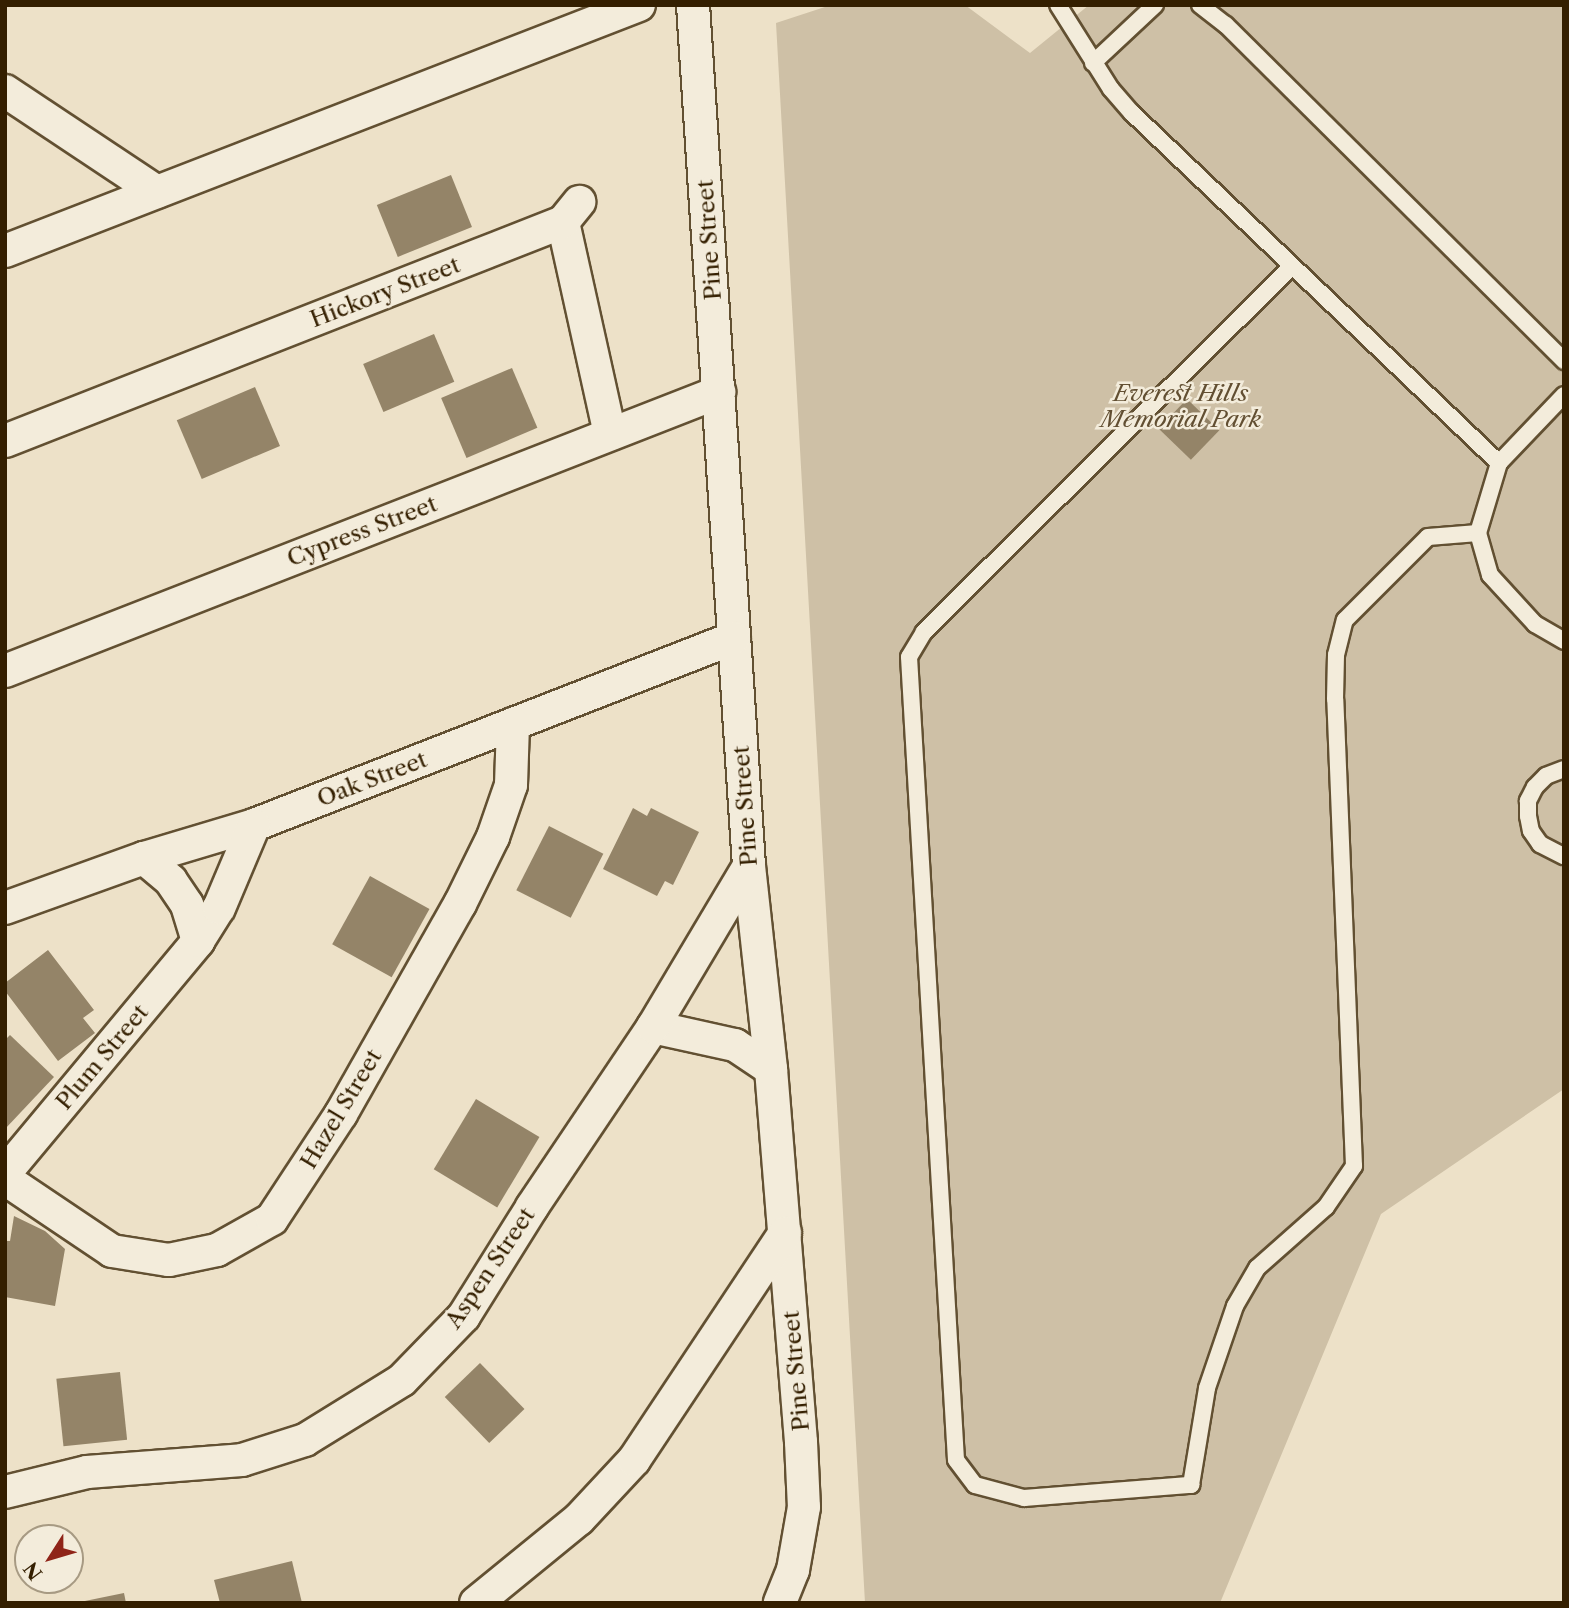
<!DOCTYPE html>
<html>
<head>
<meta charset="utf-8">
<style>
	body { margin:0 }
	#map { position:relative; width:1569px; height:1608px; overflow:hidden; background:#ede1c8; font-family:"Libre Caslon Text",serif }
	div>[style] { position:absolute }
	.green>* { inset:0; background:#cec0a6 }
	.building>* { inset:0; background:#948468; transform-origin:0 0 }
	.roads { filter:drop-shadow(2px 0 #625032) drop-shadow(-2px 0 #625032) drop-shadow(0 2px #625032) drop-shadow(0 -2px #625032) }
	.service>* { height:16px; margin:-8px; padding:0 8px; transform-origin:8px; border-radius:8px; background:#f3ecdb }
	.minor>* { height:32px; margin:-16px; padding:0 16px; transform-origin:16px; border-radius:16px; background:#f3ecdb }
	span { translate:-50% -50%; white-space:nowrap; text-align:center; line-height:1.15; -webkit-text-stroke:5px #f3ecdb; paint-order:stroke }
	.street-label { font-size:23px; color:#341f00 }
	.park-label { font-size:23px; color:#624f32; font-style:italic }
	.frame { position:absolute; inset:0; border:7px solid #341f00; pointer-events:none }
	.north { position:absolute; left:14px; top:1524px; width:70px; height:70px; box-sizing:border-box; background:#f3ecdb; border:2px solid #a79a83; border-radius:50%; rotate:233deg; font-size:19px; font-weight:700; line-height:28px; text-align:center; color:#341f00 }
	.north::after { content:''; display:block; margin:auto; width:24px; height:32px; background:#8f2418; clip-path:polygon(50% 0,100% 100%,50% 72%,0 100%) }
</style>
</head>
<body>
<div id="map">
	<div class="green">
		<i style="clip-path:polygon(831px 5px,965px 5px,1030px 53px,1089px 5px,1564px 7px,1564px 1089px,1381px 1214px,1220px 1603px,865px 1603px,776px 23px)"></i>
	</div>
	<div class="building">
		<i style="left:451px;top:175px;width:56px;height:80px;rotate:68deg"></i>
		<i style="left:434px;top:334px;width:52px;height:77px;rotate:67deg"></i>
		<i style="left:512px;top:368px;width:65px;height:77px;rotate:67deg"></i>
		<i style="left:255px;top:387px;width:64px;height:85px;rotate:67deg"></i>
		<i style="left:1187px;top:399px;width:45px;height:41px;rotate:44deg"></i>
		<i style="clip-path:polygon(633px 808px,647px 816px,651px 808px,699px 832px,673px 885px,665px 881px,657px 896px,603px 869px)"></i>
		<i style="left:549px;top:826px;width:61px;height:72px;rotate:27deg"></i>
		<i style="left:370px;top:876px;width:68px;height:78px;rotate:29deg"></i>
		<i style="clip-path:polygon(48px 950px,94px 1010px,83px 1018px,95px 1033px,58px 1061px,5px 991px,5px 983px)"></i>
		<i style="clip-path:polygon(10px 1035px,54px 1077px,5px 1129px,5px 1040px)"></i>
		<i style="left:476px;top:1099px;width:74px;height:82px;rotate:31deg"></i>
		<i style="clip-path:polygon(14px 1216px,45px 1231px,65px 1249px,55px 1306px,5px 1297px,5px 1241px,10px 1241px)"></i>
		<i style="left:480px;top:1363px;width:64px;height:49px;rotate:46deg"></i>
		<i style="left:120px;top:1372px;width:68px;height:64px;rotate:84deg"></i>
		<i style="clip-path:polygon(292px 1561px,302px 1603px,220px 1603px,214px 1580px)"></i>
		<i style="clip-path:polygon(124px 1593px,126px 1603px,80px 1603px,80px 1602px)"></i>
	</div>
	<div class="roads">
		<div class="service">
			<i style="left:1058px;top:5px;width:99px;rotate:57.8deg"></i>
			<i style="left:1111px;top:89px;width:32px;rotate:49deg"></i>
			<i style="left:1132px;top:113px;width:507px;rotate:43.64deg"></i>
			<i style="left:1200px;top:5px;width:33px;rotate:38deg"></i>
			<i style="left:1226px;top:25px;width:477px;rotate:44.8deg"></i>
			<i style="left:1093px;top:63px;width:85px;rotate:-43.1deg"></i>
			<i style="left:1291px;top:267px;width:518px;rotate:135.16deg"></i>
			<i style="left:924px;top:632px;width:29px;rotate:121deg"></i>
			<i style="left:909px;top:657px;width:804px;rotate:86.65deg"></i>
			<i style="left:956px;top:1460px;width:31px;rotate:53deg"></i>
			<i style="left:975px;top:1485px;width:51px;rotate:14.9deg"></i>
			<i style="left:1024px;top:1498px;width:168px;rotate:-4.5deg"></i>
			<i style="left:1191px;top:1485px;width:98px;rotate:-80.6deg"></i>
			<i style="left:1207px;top:1388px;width:87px;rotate:-71.1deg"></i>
			<i style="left:1235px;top:1306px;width:44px;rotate:-59.9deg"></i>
			<i style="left:1257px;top:1268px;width:92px;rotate:-41.5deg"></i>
			<i style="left:1326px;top:1207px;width:50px;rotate:-55.7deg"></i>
			<i style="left:1354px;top:1166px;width:467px;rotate:-92.3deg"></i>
			<i style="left:1335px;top:699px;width:44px;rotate:-88.7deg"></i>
			<i style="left:1336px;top:655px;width:36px;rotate:-76deg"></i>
			<i style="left:1345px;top:620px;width:117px;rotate:-45deg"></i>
			<i style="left:1428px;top:537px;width:50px;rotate:-4.6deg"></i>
			<i style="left:1564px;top:395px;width:94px;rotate:133.7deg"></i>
			<i style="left:1499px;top:463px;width:73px;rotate:106.7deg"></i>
			<i style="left:1478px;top:533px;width:44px;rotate:74.1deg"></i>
			<i style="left:1490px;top:575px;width:67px;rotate:47.4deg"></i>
			<i style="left:1535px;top:624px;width:34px;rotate:30deg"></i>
			<i style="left:1564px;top:769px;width:19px;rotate:159deg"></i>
			<i style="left:1546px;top:776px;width:16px;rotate:135deg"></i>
			<i style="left:1535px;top:787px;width:16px;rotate:117deg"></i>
			<i style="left:1528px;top:801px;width:15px;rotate:90deg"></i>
			<i style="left:1528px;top:816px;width:15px;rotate:79deg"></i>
			<i style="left:1531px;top:831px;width:16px;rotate:55deg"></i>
			<i style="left:1540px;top:844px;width:27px;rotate:27deg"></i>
		</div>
		<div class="minor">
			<i style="left:693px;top:5px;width:863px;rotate:86.28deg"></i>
			<i style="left:749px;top:866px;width:204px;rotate:83.8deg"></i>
			<i style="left:771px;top:1069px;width:374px;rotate:85.4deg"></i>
			<i style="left:801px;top:1442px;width:65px;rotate:87.4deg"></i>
			<i style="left:804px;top:1507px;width:64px;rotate:99.9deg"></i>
			<i style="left:793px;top:1570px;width:35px;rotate:112deg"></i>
			<i style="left:5px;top:91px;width:182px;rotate:33.6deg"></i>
			<i style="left:563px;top:222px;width:217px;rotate:77.5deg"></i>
			<i style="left:5px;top:251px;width:680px;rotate:-21.21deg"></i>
			<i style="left:5px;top:441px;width:599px;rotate:-21.43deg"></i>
			<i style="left:563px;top:222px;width:26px;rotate:-51deg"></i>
			<i style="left:5px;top:671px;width:767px;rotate:-21.34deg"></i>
			<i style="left:144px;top:858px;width:35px;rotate:40deg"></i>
			<i style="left:171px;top:881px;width:29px;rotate:56deg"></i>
			<i style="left:187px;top:905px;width:38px;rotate:73deg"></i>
			<i style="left:5px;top:908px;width:148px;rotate:-19.8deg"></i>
			<i style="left:144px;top:858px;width:115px;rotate:-16.7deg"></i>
			<i style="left:254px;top:825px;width:515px;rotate:-21.29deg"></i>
			<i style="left:653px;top:1027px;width:84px;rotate:12.4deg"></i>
			<i style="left:735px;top:1045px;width:43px;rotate:33.7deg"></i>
			<i style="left:5px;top:1173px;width:302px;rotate:-50.2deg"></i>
			<i style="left:198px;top:941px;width:39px;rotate:-58deg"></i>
			<i style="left:219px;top:908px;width:90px;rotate:-67.1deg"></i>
			<i style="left:5px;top:1179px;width:129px;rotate:33.9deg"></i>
			<i style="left:112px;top:1251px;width:58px;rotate:9deg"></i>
			<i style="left:169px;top:1260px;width:49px;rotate:-11.8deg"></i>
			<i style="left:217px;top:1250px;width:63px;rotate:-29.4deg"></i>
			<i style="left:272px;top:1219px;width:126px;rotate:-56.7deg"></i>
			<i style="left:341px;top:1114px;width:241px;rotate:-60.5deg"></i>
			<i style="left:460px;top:904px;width:75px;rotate:-63.8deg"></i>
			<i style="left:493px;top:837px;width:55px;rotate:-70.9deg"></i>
			<i style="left:511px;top:785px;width:61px;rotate:-88.1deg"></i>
			<i style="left:5px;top:1492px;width:84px;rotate:-13.7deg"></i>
			<i style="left:87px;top:1472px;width:155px;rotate:-4.4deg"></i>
			<i style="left:242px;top:1460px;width:66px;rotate:-17.6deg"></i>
			<i style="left:305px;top:1440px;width:114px;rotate:-31.7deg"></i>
			<i style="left:402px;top:1380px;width:89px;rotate:-45.9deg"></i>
			<i style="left:464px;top:1316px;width:128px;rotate:-58deg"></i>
			<i style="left:532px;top:1207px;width:217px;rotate:-56.1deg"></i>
			<i style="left:653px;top:1027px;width:187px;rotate:-59.2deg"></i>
			<i style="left:476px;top:1603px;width:133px;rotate:-39.2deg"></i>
			<i style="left:579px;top:1519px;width:81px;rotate:-47deg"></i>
			<i style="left:634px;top:1460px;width:273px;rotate:-56.4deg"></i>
		</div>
	</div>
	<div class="street-label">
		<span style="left:709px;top:240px;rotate:-94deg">Pine Street</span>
		<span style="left:385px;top:292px;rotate:-21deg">Hickory Street</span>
		<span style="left:362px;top:531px;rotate:-21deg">Cypress Street</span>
		<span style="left:372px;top:779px;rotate:-21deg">Oak Street</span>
		<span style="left:745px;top:806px;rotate:-94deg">Pine Street</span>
		<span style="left:102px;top:1057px;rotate:-50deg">Plum Street</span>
		<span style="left:341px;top:1109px;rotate:-59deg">Hazel Street</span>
		<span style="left:490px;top:1268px;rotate:-56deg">Aspen Street</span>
		<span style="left:796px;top:1371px;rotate:-95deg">Pine Street</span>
	</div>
	<div class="park-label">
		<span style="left:1181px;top:406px">Everest Hills<br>Memorial Park</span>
	</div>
	<div class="frame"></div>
	<div class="north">N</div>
</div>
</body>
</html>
